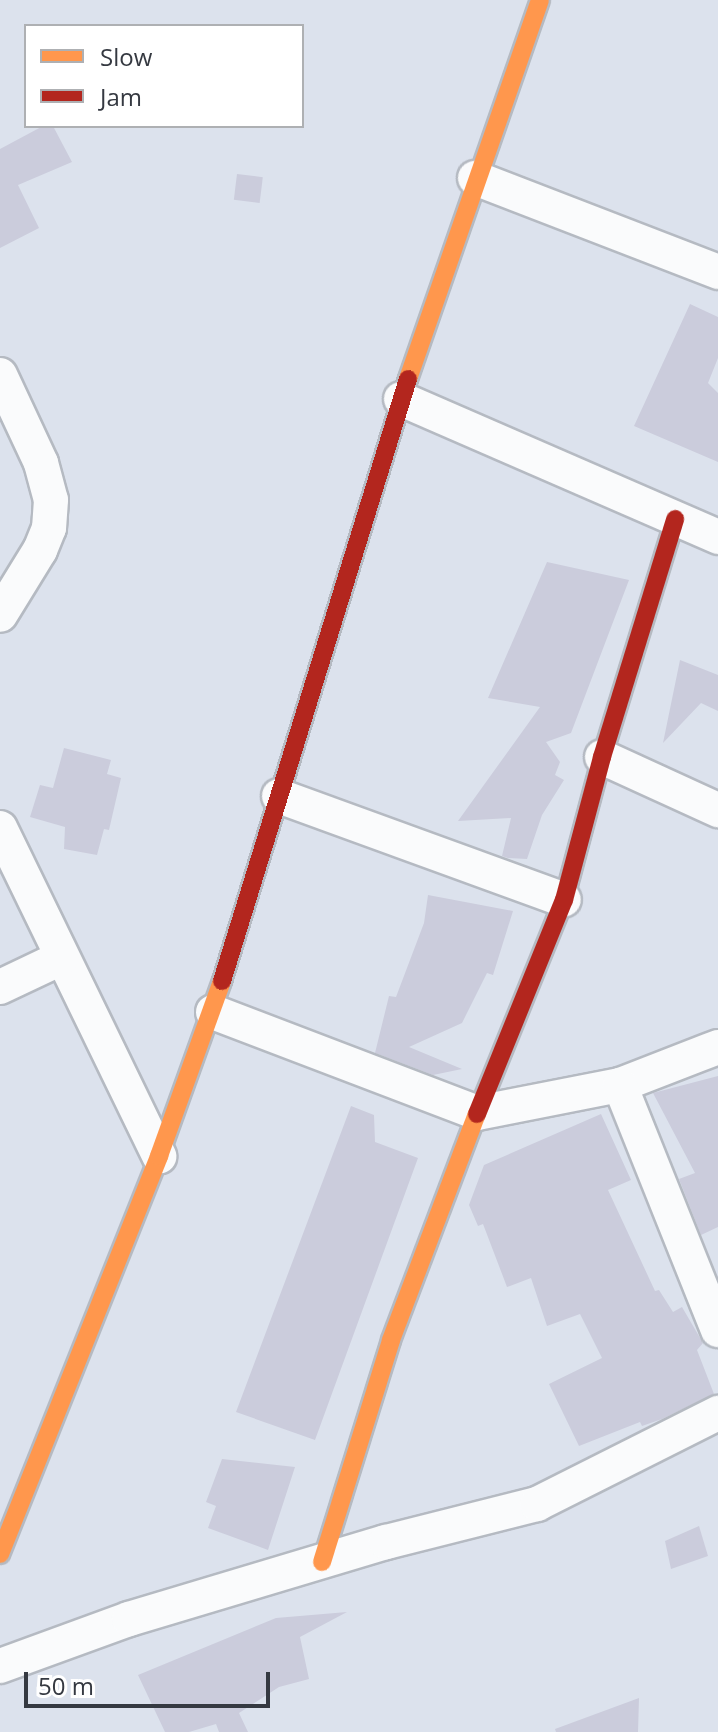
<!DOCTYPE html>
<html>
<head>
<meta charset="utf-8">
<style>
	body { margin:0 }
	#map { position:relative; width:718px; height:1732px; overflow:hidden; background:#dce2ed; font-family:"Open Sans",sans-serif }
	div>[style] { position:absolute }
	.building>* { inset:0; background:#cbccdc; transform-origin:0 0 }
	.roads { filter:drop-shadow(2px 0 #b5bac2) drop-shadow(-2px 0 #b5bac2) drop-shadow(0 2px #b5bac2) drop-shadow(0 -2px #b5bac2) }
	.street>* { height:34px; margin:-17px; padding:0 17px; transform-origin:17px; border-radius:17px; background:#fafbfc }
	.slow>* { height:18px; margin:-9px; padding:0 9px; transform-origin:9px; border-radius:9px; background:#ff974d }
	.jam>* { height:18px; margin:-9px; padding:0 9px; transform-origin:9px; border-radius:9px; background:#b3261e }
	span { translate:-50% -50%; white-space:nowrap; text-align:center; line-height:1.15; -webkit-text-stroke:8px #fff; paint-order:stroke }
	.legend { position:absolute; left:24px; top:24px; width:280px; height:104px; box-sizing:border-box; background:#fff; border:2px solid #aeb0b3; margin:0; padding:10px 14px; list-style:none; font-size:24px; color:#353941 }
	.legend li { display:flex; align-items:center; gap:16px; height:40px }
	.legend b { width:40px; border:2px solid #aeb0b3 }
	.scale { position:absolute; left:24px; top:1672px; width:246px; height:36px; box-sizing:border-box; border:4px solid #353941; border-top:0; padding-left:10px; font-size:24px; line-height:28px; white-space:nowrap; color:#353941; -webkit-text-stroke:6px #fff; paint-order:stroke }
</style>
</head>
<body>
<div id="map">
	<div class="building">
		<i style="clip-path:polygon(43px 126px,53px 126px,72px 162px,18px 185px,39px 228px,0 248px,0 149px)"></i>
		<i style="left:237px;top:174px;width:26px;height:26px;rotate:7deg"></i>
		<i style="clip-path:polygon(690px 304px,718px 317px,718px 358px,708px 383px,718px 393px,718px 462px,634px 426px)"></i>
		<i style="clip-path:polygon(547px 562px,629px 580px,571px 733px,546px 742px,560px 762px,555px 775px,564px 780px,542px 815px,527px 859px,508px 858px,502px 856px,511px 818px,458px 821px,540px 707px,488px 698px)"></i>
		<i style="clip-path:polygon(680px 660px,718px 675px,718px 711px,701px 703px,663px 743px)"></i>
		<i style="clip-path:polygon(64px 748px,111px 760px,107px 774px,121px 778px,109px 830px,104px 829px,97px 855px,64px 849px,65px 827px,30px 817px,40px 785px,53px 788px)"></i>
		<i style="clip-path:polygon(428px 895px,513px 911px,493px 975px,487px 973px,462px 1023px,409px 1047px,462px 1069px,433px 1075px,375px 1053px,389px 996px,396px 997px,424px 923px)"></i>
		<i style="clip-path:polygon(718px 1076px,718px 1227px,701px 1235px,679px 1179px,695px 1173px,653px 1093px)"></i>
		<i style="clip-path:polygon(351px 1106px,374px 1115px,375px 1142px,418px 1158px,315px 1440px,236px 1412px)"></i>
		<i style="clip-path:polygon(601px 1114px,631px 1180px,608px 1190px,655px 1291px,659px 1290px,673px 1312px,682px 1307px,703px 1343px,697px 1350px,714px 1394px,662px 1419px,642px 1426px,640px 1422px,579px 1446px,549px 1384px,602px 1358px,580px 1314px,547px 1326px,531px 1278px,507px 1287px,483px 1224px,478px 1226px,469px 1205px,484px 1165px)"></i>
		<i style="clip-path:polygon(222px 1459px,295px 1467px,268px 1550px,208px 1528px,216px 1506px,206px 1502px)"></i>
		<i style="clip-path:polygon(699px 1526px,708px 1556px,671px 1569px,665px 1541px)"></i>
		<i style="clip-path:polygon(347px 1612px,300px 1637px,309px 1679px,279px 1687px,239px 1713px,248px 1732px,219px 1732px,216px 1724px,189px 1732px,165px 1732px,138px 1675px,276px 1618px)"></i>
		<i style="clip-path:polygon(639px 1698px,638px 1732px,556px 1732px,555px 1729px)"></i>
	</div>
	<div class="roads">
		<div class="street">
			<i style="left:475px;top:178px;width:261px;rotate:21.1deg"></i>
			<i style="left:0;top:375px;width:97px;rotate:65deg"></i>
			<i style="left:41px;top:463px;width:38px;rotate:75deg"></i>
			<i style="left:51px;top:500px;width:28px;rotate:94deg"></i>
			<i style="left:49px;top:528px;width:24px;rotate:112deg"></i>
			<i style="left:40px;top:550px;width:76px;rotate:121.6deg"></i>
			<i style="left:401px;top:399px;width:346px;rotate:23.5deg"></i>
			<i style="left:602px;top:757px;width:128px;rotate:24.6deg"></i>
			<i style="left:279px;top:796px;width:303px;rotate:20deg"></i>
			<i style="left:0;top:828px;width:365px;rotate:64.1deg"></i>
			<i style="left:0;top:987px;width:68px;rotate:-25.4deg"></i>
			<i style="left:213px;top:1012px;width:283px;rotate:20.9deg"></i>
			<i style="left:477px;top:1113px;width:146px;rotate:-11.1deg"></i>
			<i style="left:620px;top:1085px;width:105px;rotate:-21.2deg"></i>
			<i style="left:620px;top:1085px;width:264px;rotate:68.2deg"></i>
			<i style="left:0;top:1666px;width:137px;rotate:-20deg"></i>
			<i style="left:129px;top:1619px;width:268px;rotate:-16.7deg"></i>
			<i style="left:386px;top:1542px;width:156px;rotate:-14.1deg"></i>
			<i style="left:537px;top:1504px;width:203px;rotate:-26.7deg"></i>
		</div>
		<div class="slow">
			<i style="left:408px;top:379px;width:401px;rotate:-70.8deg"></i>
			<i style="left:0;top:1554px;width:429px;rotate:-68.2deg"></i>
			<i style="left:159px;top:1156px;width:186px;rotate:-70.2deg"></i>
			<i style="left:322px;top:1562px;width:232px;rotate:-72.7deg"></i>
			<i style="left:391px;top:1340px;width:242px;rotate:-69.2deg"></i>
		</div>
		<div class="jam">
			<i style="left:222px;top:981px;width:630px;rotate:-72.83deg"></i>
			<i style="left:477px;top:1114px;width:231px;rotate:-67.9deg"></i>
			<i style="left:564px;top:900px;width:148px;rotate:-75.1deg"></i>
			<i style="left:602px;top:757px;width:249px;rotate:-72.9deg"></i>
		</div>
	</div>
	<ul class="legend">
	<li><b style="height:10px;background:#ff974d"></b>Slow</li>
	<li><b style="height:10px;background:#b3261e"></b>Jam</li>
	</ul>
	<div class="scale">50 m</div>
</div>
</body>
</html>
